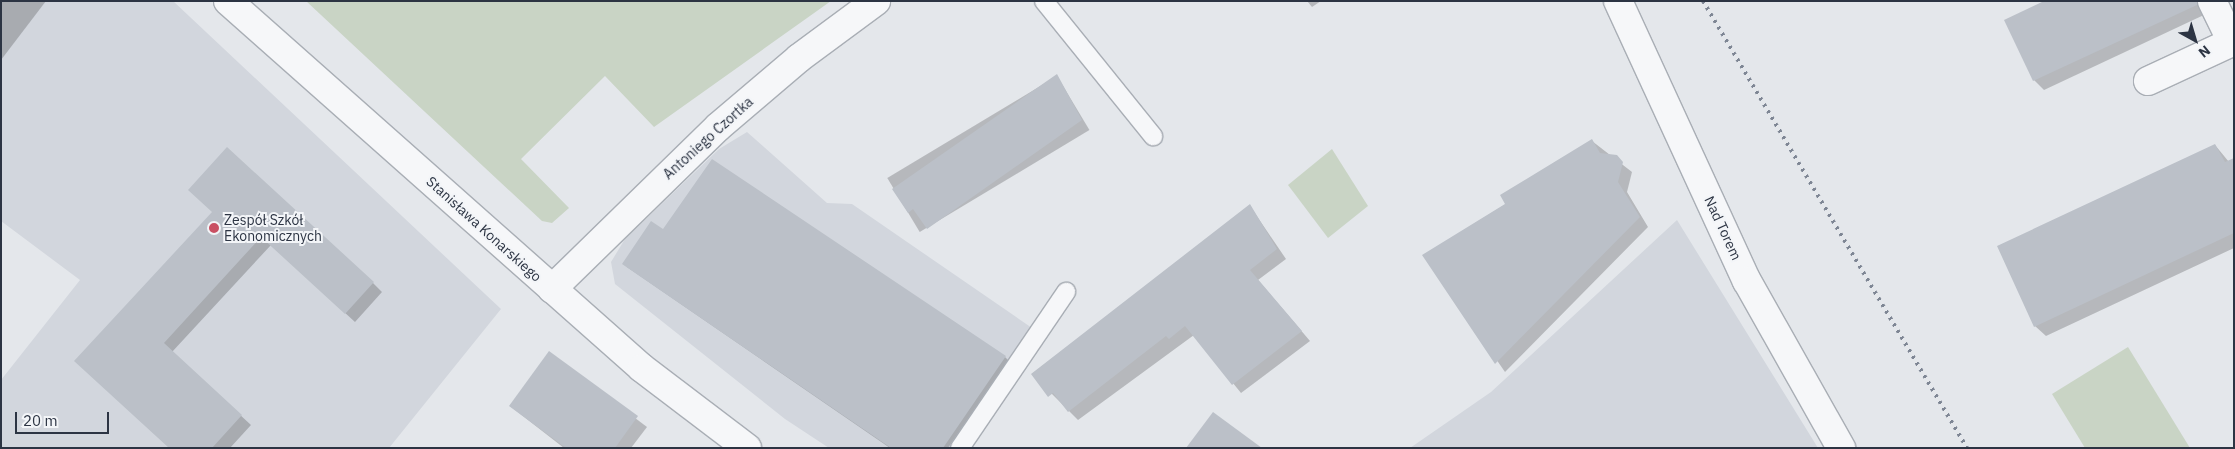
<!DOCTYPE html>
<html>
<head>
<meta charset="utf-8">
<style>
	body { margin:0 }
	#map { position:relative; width:2235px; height:449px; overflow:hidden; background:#e4e7eb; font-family:"IBM Plex Sans",sans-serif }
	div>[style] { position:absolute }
	.built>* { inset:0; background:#d2d6dd }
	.green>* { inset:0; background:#c9d4c5 }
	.shadow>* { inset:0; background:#0003; transform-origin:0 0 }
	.building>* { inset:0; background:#bbc0c8 }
	.roads { filter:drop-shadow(1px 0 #a9aeb5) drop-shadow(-1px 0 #a9aeb5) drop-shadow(0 1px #a9aeb5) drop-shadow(0 -1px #a9aeb5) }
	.lane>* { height:18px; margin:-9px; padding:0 9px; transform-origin:9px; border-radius:9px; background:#f6f7f9 }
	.street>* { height:28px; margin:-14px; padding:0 14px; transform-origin:14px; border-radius:14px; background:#f6f7f9 }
	.rail>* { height:4px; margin-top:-2px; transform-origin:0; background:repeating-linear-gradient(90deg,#7e8694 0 2.5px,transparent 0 7.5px) }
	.dots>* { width:14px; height:14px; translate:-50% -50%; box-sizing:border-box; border:2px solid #f3f5f8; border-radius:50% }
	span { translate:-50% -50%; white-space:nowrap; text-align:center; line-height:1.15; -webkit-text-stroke:4px #f3f5f8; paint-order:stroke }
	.street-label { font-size:14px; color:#2c3443 }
	.poi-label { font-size:14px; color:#2c3443 }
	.left { translate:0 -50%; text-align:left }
	.frame { position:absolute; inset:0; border:2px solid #2c3443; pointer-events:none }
	.north { position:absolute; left:2170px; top:15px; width:50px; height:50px; -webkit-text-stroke:4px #f3f5f8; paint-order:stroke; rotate:141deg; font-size:14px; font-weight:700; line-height:20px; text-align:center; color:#2c3443 }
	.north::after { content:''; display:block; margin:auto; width:18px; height:22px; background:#2c3443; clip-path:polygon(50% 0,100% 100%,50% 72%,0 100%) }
	.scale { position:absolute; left:15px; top:412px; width:94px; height:22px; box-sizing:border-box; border:2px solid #2c3443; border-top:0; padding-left:6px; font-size:15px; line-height:18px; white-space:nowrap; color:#2c3443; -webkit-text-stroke:4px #f3f5f8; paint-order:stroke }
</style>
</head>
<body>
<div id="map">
	<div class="built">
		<i style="clip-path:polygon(1px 1px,173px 1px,501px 309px,389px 448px,1px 448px,1px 380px,80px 280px,1px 221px)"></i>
		<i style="clip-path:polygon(747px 132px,827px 203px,852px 204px,1032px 328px,949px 448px,829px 448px,785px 419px,615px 284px,611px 262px,625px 239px,719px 149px)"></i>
		<i style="clip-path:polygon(1677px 220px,1818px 448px,1410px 448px,1491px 392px)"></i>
	</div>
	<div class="green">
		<i style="clip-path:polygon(306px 1px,831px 1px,654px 127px,605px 76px,521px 159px,569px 208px,552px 223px,542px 221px)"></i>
		<i style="clip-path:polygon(1332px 149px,1368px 206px,1328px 238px,1288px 185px)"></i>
		<i style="clip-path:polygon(2128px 347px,2190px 448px,2085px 448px,2052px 394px)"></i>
	</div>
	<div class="shadow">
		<i style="clip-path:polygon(1px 1px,46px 1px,1px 60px)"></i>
		<i style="clip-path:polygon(1307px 1px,1321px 1px,1312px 7px)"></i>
		<i style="clip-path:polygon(2048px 1px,2209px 1px,2206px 14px,2044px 90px,2034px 80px)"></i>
		<i style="left:1057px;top:76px;width:63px;height:198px;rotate:59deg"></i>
		<i style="clip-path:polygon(1592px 141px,1632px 172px,1627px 192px,1648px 227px,1505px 372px,1424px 255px,1506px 204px)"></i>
		<i style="clip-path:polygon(2215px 145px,2229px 162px,2234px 159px,2234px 248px,2046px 336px,2035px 326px)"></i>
		<i style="clip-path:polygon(1250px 206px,1286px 259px,1258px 280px,1310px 341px,1241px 393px,1194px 335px,1078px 420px,1032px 374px)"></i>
		<i style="clip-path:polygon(213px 212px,373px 283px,382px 292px,355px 322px,271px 245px,172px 352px,251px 425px,230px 448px,170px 448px,85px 370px)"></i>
		<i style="clip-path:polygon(663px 230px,1005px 357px,1008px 360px,948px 448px,890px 448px,627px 267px)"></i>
		<i style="clip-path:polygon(549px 353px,647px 427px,631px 448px,564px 448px,510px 406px)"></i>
	</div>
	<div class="building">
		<i style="clip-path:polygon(2044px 1px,2197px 1px,2197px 5px,2033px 81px,2004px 20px)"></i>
		<i style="clip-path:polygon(1057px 74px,1082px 120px,927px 229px,913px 209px,908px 213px,892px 189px)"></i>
		<i style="clip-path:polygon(1592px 139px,1600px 153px,1617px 155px,1623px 162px,1618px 182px,1640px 217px,1495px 364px,1422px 255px,1505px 204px,1500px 195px)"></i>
		<i style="clip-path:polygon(2215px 144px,2225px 162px,2234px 158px,2234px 233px,2034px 327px,1997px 246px)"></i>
		<i style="clip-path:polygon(227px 147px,374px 282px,345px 314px,261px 237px,164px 343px,242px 415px,212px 448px,169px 448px,74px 361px,212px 212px,188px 190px)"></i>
		<i style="clip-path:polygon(712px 159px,1006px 356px,943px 448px,891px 448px,622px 264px,651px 221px,663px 229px)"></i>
		<i style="clip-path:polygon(1250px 204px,1277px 249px,1250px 270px,1302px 331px,1232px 385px,1185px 326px,1169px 339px,1166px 336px,1068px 412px,1053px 393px,1048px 397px,1031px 374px)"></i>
		<i style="clip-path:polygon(549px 351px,638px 416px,615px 448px,566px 448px,509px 406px)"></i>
		<i style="clip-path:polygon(1213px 412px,1262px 448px,1186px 448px)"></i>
	</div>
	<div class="roads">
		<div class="lane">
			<i style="left:1044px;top:1px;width:174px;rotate:51.1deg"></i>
			<i style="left:960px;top:448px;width:189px;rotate:-55.8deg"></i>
		</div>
		<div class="street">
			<i style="left:228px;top:1px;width:553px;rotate:41.56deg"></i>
			<i style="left:642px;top:368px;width:132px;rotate:37.3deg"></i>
			<i style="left:1618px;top:1px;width:308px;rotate:65.3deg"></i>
			<i style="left:1747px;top:281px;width:192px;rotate:60.6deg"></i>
			<i style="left:2212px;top:1px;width:46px;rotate:64deg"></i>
			<i style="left:2148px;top:81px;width:95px;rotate:-24.9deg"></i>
			<i style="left:552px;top:289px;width:232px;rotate:-44.3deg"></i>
			<i style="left:718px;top:127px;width:106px;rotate:-40.4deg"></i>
			<i style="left:799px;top:58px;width:96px;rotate:-36.5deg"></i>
		</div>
	</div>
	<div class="rail">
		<i style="left:1703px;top:1px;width:519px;rotate:59.43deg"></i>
	</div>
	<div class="dots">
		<i style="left:214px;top:228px;background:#c95063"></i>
	</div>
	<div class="street-label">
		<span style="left:708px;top:138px;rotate:-42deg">Antoniego Czortka</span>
		<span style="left:1723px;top:228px;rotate:65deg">Nad Torem</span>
		<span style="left:484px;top:229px;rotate:42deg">Stanisława Konarskiego</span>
	</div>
	<div class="poi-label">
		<span class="left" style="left:224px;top:228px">Zespół Szkół<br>Ekonomicznych</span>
	</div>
	<div class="frame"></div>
	<div class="north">N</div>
	<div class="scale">20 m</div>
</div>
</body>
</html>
